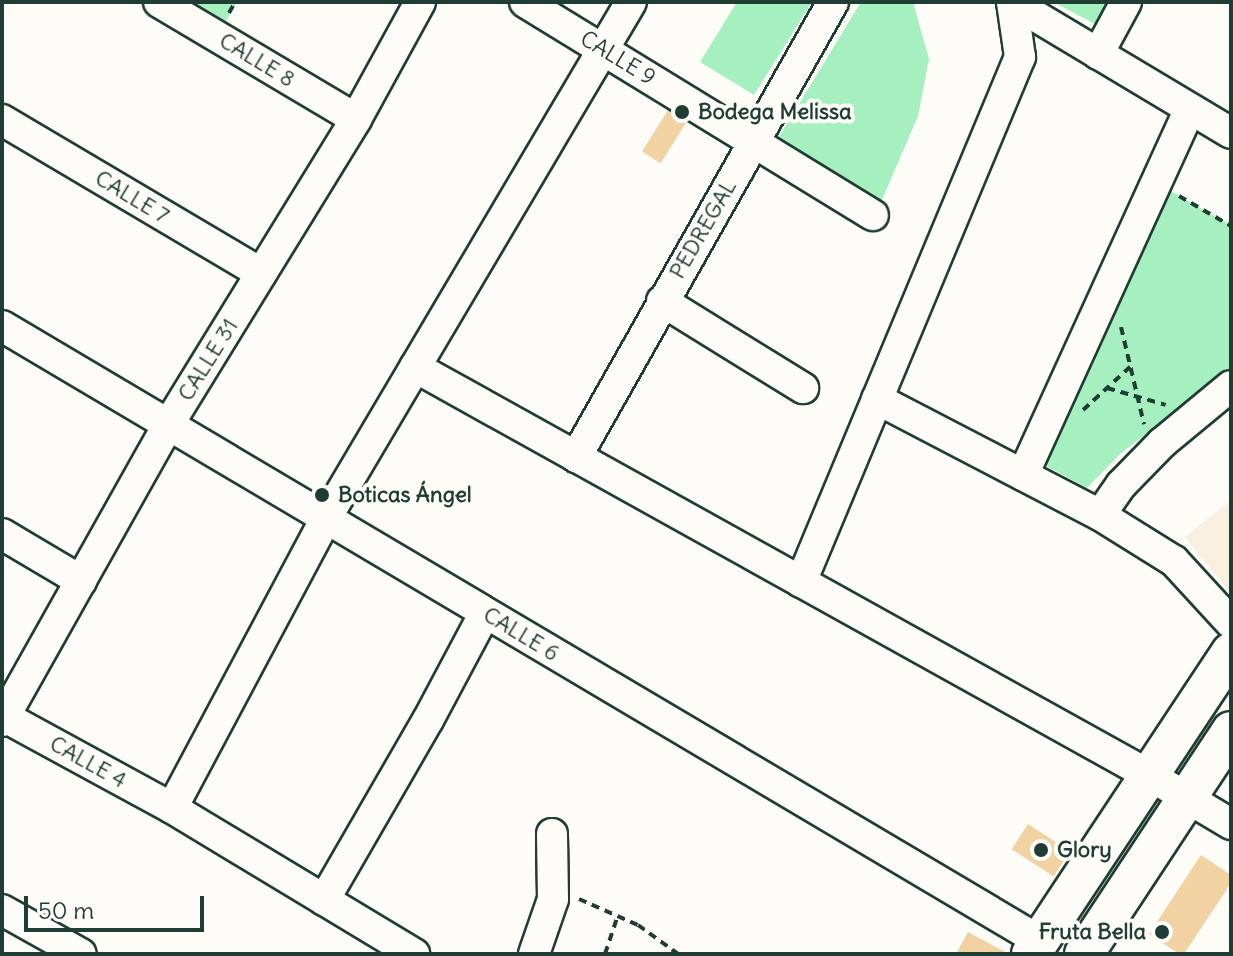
<!DOCTYPE html>
<html>
<head>
<meta charset="utf-8">
<style>
	body { margin:0 }
	#map { position:relative; width:1233px; height:956px; overflow:hidden; background:#fdfcf7; font-family:Delius,sans-serif }
	div>[style] { position:absolute }
	.built>* { inset:0; background:#f9efde }
	.green>* { inset:0; background:#a6f0bf }
	.building>* { inset:0; background:#f0d2a3; transform-origin:0 0 }
	.path>* { height:4px; margin-top:-2px; transform-origin:0; background:repeating-linear-gradient(90deg,#1f3d34 0 8px,transparent 0 14px) }
	.roads { filter:drop-shadow(2px 0 #1f3d34) drop-shadow(-2px 0 #1f3d34) drop-shadow(0 2px #1f3d34) drop-shadow(0 -2px #1f3d34) }
	.minor>* { height:30px; margin:-15px; padding:0 15px; transform-origin:15px; border-radius:15px; background:#fdfcf7 }
	.major>* { height:38px; margin:-19px; padding:0 19px; transform-origin:19px; border-radius:19px; background:#fdfcf7 }
	.dots>* { width:22px; height:22px; translate:-50% -50%; box-sizing:border-box; border:4px solid #fdfcf7; border-radius:50% }
	span { translate:-50% -50%; white-space:nowrap; text-align:center; line-height:1.15; -webkit-text-stroke:8px #fdfcf7; paint-order:stroke }
	.street-label { font-size:22px; color:#1f3d34 }
	.poi-label { font-size:22px; color:#1f3d34; font-weight:700 }
	.left { translate:0 -50%; text-align:left }
	.right { translate:-100% -50%; text-align:right }
	.frame { position:absolute; inset:0; border:4px solid #1f3d34; pointer-events:none }
	.scale { position:absolute; left:24px; top:896px; width:180px; height:36px; box-sizing:border-box; border:4px solid #1f3d34; border-top:0; padding-left:10px; font-size:24px; line-height:28px; white-space:nowrap; color:#1f3d34; -webkit-text-stroke:6px #fdfcf7; paint-order:stroke }
</style>
</head>
<body>
<div id="map">
	<div class="built">
		<i style="clip-path:polygon(1231px 500px,1231px 594px,1185px 537px)"></i>
	</div>
	<div class="green">
		<i style="clip-path:polygon(194px 2px,237px 2px,226px 21px)"></i>
		<i style="clip-path:polygon(737px 2px,812px 2px,754px 95px,700px 62px)"></i>
		<i style="clip-path:polygon(861px 2px,913px 2px,929px 59px,918px 116px,881px 202px,777px 140px)"></i>
		<i style="clip-path:polygon(1053px 2px,1107px 2px,1095px 24px)"></i>
		<i style="clip-path:polygon(1160px 185px,1231px 225px,1231px 370px,1121px 453px,1087px 488px,1039px 462px)"></i>
	</div>
	<div class="building">
		<i style="left:668px;top:110px;width:22px;height:49px;rotate:32deg"></i>
		<i style="left:1028px;top:824px;width:50px;height:30px;rotate:33deg"></i>
		<i style="clip-path:polygon(1201px 855px,1231px 875px,1231px 883px,1184px 954px,1179px 954px,1149px 934px)"></i>
		<i style="clip-path:polygon(968px 932px,1009px 954px,956px 954px)"></i>
	</div>
	<div class="path">
		<i style="left:229px;top:13px;width:13px;rotate:-61deg"></i>
		<i style="left:1179px;top:196px;width:60px;rotate:30deg"></i>
		<i style="left:1121px;top:327px;width:100px;rotate:76.7deg"></i>
		<i style="left:1107px;top:388px;width:61px;rotate:16.1deg"></i>
		<i style="left:1083px;top:410px;width:64px;rotate:-42.5deg"></i>
		<i style="left:579px;top:899px;width:64px;rotate:23.8deg"></i>
		<i style="left:638px;top:925px;width:49px;rotate:35.9deg"></i>
		<i style="left:605px;top:954px;width:41px;rotate:-71.6deg"></i>
	</div>
	<div class="roads">
		<div class="minor">
			<i style="left:159px;top:2px;width:229px;rotate:30.7deg"></i>
			<i style="left:525px;top:2px;width:408px;rotate:31.5deg"></i>
			<i style="left:1012px;top:2px;width:255px;rotate:30.9deg"></i>
			<i style="left:1098px;top:54px;width:59px;rotate:-61.7deg"></i>
			<i style="left:2px;top:120px;width:301px;rotate:30.6deg"></i>
			<i style="left:662px;top:301px;width:166px;rotate:31.7deg"></i>
			<i style="left:2px;top:326px;width:1207px;rotate:30.65deg"></i>
			<i style="left:415px;top:367px;width:840px;rotate:29.07deg"></i>
			<i style="left:1149px;top:775px;width:96px;rotate:30.9deg"></i>
			<i style="left:877px;top:399px;width:251px;rotate:27.5deg"></i>
			<i style="left:1100px;top:515px;width:87px;rotate:31.9deg"></i>
			<i style="left:1174px;top:561px;width:84px;rotate:47.4deg"></i>
			<i style="left:576px;top:457px;width:523px;rotate:-60.54deg"></i>
			<i style="left:1023px;top:475px;width:402px;rotate:-65.5deg"></i>
			<i style="left:1100px;top:515px;width:37px;rotate:-55deg"></i>
			<i style="left:1121px;top:485px;width:59px;rotate:-45.7deg"></i>
			<i style="left:1162px;top:443px;width:89px;rotate:-39.6deg"></i>
			<i style="left:2px;top:534px;width:92px;rotate:30.7deg"></i>
			<i style="left:801px;top:582px;width:569px;rotate:-67.36deg"></i>
			<i style="left:1020px;top:57px;width:56px;rotate:-98.3deg"></i>
			<i style="left:5px;top:717px;width:190px;rotate:28.6deg"></i>
			<i style="left:172px;top:808px;width:283px;rotate:31.1deg"></i>
			<i style="left:2px;top:721px;width:339px;rotate:-60.7deg"></i>
			<i style="left:168px;top:425px;width:359px;rotate:-58.4deg"></i>
			<i style="left:356px;top:119px;width:133px;rotate:-61.3deg"></i>
			<i style="left:172px;top:808px;width:328px;rotate:-62deg"></i>
			<i style="left:326px;top:518px;width:599px;rotate:-59.41deg"></i>
			<i style="left:324px;top:900px;width:208px;rotate:-60deg"></i>
			<i style="left:428px;top:720px;width:121px;rotate:-62deg"></i>
			<i style="left:2px;top:910px;width:90px;rotate:29.1deg"></i>
			<i style="left:534px;top:954px;width:58px;rotate:-70.9deg"></i>
			<i style="left:553px;top:899px;width:65px;rotate:-90.9deg"></i>
		</div>
		<div class="major">
			<i style="left:1031px;top:954px;width:362px;rotate:-56.5deg"></i>
			<i style="left:1084px;top:954px;width:267px;rotate:-56.6deg"></i>
		</div>
	</div>
	<div class="dots">
		<i style="left:682px;top:112px;background:#1f3d34"></i>
		<i style="left:322px;top:495px;background:#1f3d34"></i>
		<i style="left:1041px;top:850px;background:#1f3d34"></i>
		<i style="left:1162px;top:932px;background:#1f3d34"></i>
	</div>
	<div class="street-label">
		<span style="left:618px;top:58px;rotate:31deg">CALLE 9</span>
		<span style="left:257px;top:60px;rotate:31deg">CALLE 8</span>
		<span style="left:132px;top:197px;rotate:31deg">CALLE 7</span>
		<span style="left:703px;top:229px;rotate:-60deg">PEDREGAL</span>
		<span style="left:208px;top:360px;rotate:-58deg">CALLE 31</span>
		<span style="left:521px;top:634px;rotate:31deg">CALLE 6</span>
		<span style="left:88px;top:762px;rotate:29deg">CALLE 4</span>
	</div>
	<div class="poi-label">
		<span class="left" style="left:698px;top:112px">Bodega Melissa</span>
		<span class="left" style="left:338px;top:495px">Boticas Ángel</span>
		<span class="left" style="left:1057px;top:850px">Glory</span>
		<span class="right" style="left:1146px;top:932px">Fruta Bella</span>
	</div>
	<div class="frame"></div>
	<div class="scale">50 m</div>
</div>
</body>
</html>
